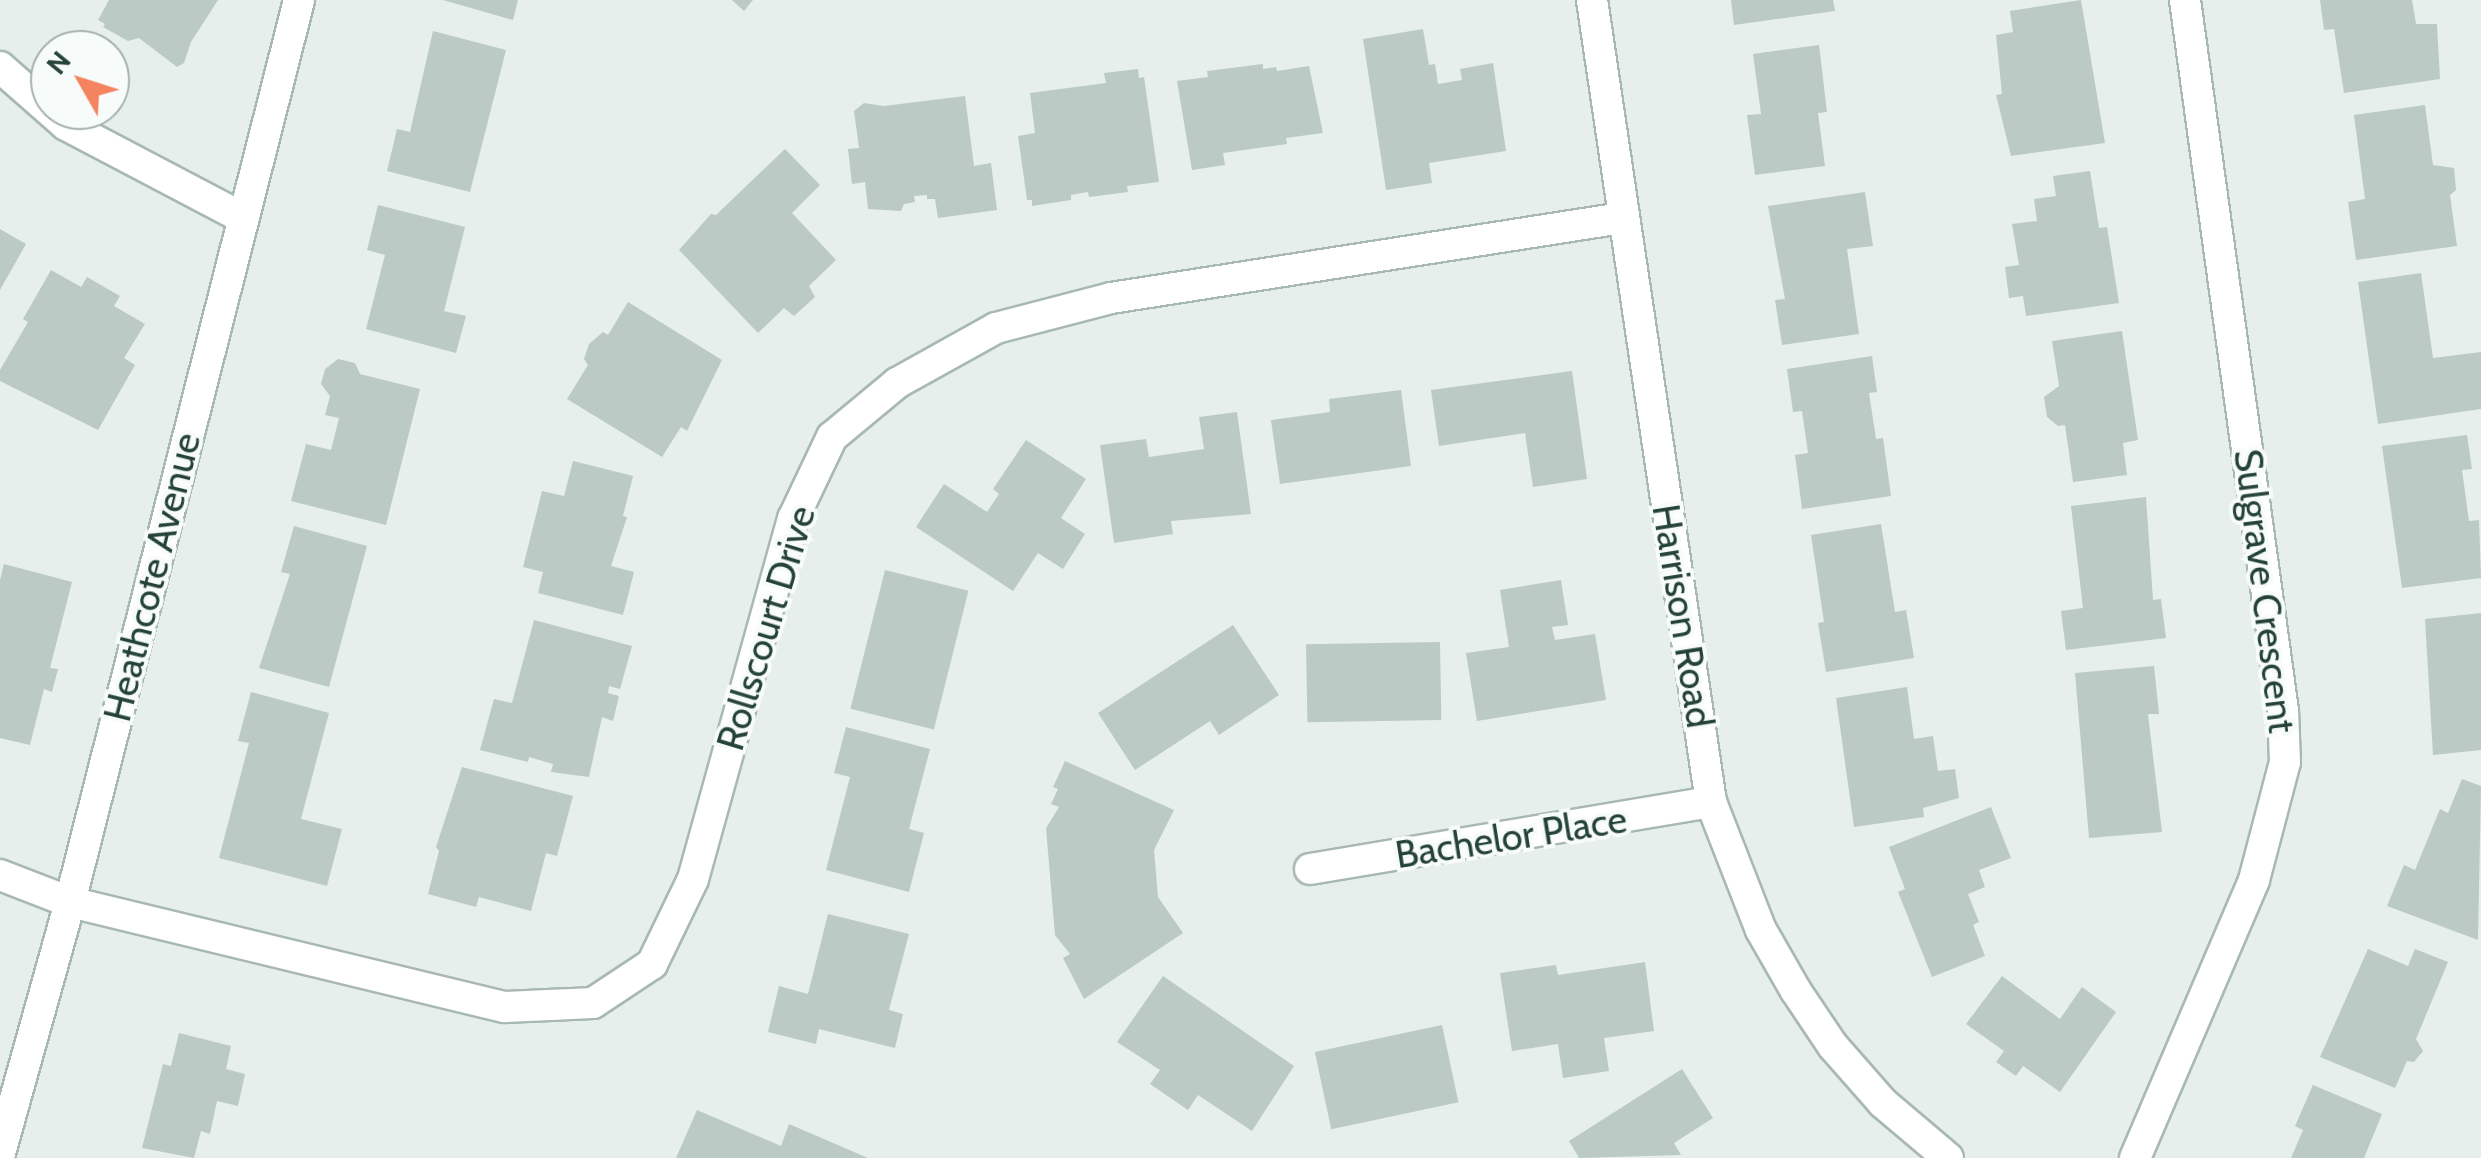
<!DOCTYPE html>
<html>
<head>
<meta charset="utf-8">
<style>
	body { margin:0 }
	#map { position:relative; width:2481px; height:1158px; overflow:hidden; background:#e6efeb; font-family:Cabin,sans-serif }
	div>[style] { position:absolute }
	.building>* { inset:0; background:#bbcac4; transform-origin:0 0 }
	.roads { filter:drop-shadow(2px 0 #a8b8b2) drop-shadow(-2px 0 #a8b8b2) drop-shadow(0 2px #a8b8b2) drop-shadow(0 -2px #a8b8b2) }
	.minor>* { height:30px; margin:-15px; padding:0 15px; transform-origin:15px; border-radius:15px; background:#fff }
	span { translate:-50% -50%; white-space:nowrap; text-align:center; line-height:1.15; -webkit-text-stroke:8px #f7fbf9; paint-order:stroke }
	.street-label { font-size:38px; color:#24423a }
	.north { position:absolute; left:30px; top:30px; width:100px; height:100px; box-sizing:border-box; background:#f7fbf9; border:2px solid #a3b1ad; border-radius:50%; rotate:309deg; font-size:28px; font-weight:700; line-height:40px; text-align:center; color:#24423a }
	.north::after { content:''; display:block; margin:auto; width:35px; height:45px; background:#f4845f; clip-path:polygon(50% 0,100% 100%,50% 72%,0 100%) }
</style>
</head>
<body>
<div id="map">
	<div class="building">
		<i style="clip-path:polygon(109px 0,218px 0,191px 42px,184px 63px,177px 67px,139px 38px,128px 41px,103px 27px,105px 24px,98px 20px)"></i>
		<i style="clip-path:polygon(443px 0,518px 0,513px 20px)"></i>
		<i style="clip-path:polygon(732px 0,753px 0,744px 11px)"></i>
		<i style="clip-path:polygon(1731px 0,1833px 0,1835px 11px,1734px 25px)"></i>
		<i style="clip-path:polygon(2081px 0,2105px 143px,2011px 156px,1996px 95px,2002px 94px,1996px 35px,2013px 32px,2010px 11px)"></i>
		<i style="clip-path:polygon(2320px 0,2412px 0,2416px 24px,2437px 24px,2440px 79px,2344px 93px,2334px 29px,2324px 30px)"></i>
		<i style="clip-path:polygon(1423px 29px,1429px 65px,1435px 64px,1438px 84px,1462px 80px,1460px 69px,1493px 63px,1506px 151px,1429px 163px,1432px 183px,1386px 190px,1363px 39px)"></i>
		<i style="clip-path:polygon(433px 31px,506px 50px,470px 192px,387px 171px,397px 129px,410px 132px)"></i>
		<i style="clip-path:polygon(1819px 45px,1827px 112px,1818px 113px,1825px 166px,1755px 175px,1747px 115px,1761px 114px,1753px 54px)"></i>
		<i style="clip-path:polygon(1263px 64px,1263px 69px,1276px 67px,1277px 71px,1309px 66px,1323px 133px,1286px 138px,1287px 144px,1223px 153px,1225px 165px,1192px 170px,1177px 81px,1208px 77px,1207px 71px)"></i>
		<i style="clip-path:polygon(1138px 69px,1139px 78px,1144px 77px,1159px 182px,1127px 186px,1128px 192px,1089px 197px,1088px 192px,1071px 195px,1071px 200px,1032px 206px,1032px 200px,1027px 200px,1018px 136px,1035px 133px,1030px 93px,1106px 83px,1104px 73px)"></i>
		<i style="clip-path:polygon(965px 96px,974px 166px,991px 163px,997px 210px,938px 218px,935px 199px,927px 199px,927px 195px,914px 196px,915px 202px,904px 204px,901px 211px,868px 209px,865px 182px,852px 184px,848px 149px,859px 148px,854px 111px,864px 103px,884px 106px)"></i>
		<i style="clip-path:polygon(2425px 105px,2433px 165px,2454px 168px,2456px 190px,2450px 195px,2457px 246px,2356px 260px,2348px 202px,2365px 199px,2354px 115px)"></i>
		<i style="clip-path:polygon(785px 149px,820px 185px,792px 213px,836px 260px,809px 286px,815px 297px,794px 316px,784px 308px,758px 333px,679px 250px,711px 214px,716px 215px)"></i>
		<i style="clip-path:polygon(2090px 171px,2099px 228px,2107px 227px,2119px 303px,2026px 316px,2023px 296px,2009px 298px,2005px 267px,2019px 265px,2012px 224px,2037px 221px,2034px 199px,2056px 196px,2053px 176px)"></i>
		<i style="clip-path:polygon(1865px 192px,1873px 246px,1847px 249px,1859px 334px,1782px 345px,1775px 300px,1785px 299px,1768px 206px)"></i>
		<i style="clip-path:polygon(378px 205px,465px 227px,444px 311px,466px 316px,456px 353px,366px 329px,385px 255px,367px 250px)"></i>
		<i style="clip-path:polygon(0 229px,26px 244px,0 290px)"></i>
		<i style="clip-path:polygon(51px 270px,81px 287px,87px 277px,120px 296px,114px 306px,145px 324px,124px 358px,135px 365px,98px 430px,0 381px,0 370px,28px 322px,23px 319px)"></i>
		<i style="clip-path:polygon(2421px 273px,2433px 358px,2481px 352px,2481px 409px,2378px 424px,2358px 282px)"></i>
		<i style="clip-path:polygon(628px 302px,722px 360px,687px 431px,681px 427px,662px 457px,567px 399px,588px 365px,584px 359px,589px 344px,603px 332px,608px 335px)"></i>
		<i style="clip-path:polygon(2122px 331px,2138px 440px,2123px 443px,2127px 475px,2073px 482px,2065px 425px,2058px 426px,2047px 417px,2044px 397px,2059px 386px,2052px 341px)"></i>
		<i style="clip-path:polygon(1872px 356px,1877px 392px,1869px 393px,1876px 439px,1883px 438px,1891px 496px,1802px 509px,1795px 455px,1808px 453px,1802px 411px,1793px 412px,1787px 369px)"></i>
		<i style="clip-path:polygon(338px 359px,355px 363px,360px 374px,420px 389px,386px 525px,291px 501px,306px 444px,331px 450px,339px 418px,325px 415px,330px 396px,321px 384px,325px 369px)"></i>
		<i style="clip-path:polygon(1572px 371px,1587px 479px,1533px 487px,1525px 433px,1439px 446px,1431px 390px)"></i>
		<i style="clip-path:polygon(1401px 390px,1411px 466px,1280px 484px,1271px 420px,1330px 412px,1329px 399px)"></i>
		<i style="clip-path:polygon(1237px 412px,1251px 514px,1171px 521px,1173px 534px,1114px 543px,1100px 445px,1146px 439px,1149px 457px,1204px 449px,1199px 417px)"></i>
		<i style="clip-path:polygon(2467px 435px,2472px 469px,2462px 470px,2469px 521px,2479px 520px,2481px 578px,2402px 588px,2382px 446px)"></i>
		<i style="clip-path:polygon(1026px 440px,1086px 479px,1061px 518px,1085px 534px,1063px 569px,1038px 553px,1013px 591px,916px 527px,944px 484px,987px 512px,999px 494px,993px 489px)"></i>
		<i style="clip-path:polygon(573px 461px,633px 476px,623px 516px,627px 517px,611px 566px,634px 572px,623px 615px,538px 593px,543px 572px,523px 567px,542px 491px,564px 496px)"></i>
		<i style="clip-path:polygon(2146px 497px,2153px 600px,2161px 599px,2166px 638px,2066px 650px,2061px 611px,2083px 608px,2071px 506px)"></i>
		<i style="clip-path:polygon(1881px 524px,1895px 612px,1906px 610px,1914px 658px,1826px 672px,1818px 623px,1824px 622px,1811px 535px)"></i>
		<i style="clip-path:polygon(294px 526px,367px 546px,329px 687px,259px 668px,290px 574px,281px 572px)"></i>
		<i style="clip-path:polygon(4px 564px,72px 582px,50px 668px,58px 669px,52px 692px,44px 689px,30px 745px,0 738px,0 580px)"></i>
		<i style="left:885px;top:570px;width:86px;height:143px;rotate:14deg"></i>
		<i style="clip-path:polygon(1561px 580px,1568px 625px,1552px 627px,1555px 640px,1595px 634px,1606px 700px,1477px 721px,1466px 653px,1509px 647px,1500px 590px)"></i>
		<i style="clip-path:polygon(2481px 613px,2481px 750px,2433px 755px,2425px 619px)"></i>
		<i style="clip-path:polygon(534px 620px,632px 646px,620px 689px,609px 686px,608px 693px,619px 696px,613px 721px,602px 717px,589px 777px,551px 772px,553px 764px,529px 757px,528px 762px,480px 750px,494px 699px,512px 703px)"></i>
		<i style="clip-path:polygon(1233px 625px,1279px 695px,1219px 735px,1210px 721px,1135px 770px,1098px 713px)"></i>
		<i style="left:1440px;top:642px;width:78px;height:134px;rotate:89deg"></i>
		<i style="clip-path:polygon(2154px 666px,2159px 714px,2148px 714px,2162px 832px,2089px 838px,2075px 673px)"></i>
		<i style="clip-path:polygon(1907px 687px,1914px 739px,1933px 736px,1938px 771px,1955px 769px,1959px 798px,1923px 808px,1924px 817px,1854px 827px,1836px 698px)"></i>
		<i style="clip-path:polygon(251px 692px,329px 713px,301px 819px,342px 829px,327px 886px,219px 858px,249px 743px,238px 741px)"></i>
		<i style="clip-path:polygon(846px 727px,930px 749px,909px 829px,924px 833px,909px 892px,826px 870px,850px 777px,834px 773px)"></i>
		<i style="clip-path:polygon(1065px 761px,1174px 810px,1154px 850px,1158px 897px,1183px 933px,1084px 999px,1063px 958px,1070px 954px,1055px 935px,1046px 828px,1059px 807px,1051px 804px,1058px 789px,1053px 787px)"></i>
		<i style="clip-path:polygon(462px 767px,573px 796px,557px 856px,546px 853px,531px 911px,479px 897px,476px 907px,428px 894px,439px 851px,436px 847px)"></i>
		<i style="clip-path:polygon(2462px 779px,2481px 786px,2478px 940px,2387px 906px,2404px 865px,2415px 870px,2440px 809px,2448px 813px)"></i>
		<i style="clip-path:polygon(1991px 807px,2011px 858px,1979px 870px,1985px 887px,1968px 894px,1979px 922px,1973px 925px,1985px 956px,1932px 977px,1898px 892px,1905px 889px,1889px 847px)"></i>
		<i style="clip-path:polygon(828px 914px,909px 934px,889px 1010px,903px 1014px,895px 1048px,819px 1029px,816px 1044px,768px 1032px,779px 986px,808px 994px)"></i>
		<i style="clip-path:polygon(2368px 949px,2408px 966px,2415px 949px,2448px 962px,2416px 1039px,2423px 1051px,2414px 1062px,2407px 1061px,2395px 1088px,2320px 1057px)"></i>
		<i style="clip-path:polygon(1645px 962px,1654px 1031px,1604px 1038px,1609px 1071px,1563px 1078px,1558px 1044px,1512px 1051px,1500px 973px,1556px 965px,1558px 975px)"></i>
		<i style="clip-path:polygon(1163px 976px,1294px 1066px,1252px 1131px,1198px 1095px,1188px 1110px,1150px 1084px,1160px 1070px,1117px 1042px)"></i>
		<i style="clip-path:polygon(2002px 976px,2060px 1019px,2082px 987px,2116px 1012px,2060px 1092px,2023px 1066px,2016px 1076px,1996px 1062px,2004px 1051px,1966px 1024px)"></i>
		<i style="left:1442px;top:1025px;width:79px;height:130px;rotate:78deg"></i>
		<i style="clip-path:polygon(179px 1033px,231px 1046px,226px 1069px,245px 1074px,238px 1106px,217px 1101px,210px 1134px,201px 1131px,194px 1158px,142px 1148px,163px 1064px,171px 1066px)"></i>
		<i style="clip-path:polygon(1682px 1069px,1713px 1118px,1674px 1143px,1681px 1155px,1579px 1158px,1569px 1141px)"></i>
		<i style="clip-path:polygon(2313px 1085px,2382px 1114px,2364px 1158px,2291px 1158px,2303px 1130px,2295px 1126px)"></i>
		<i style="clip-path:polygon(697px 1110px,781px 1146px,789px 1124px,868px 1158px,676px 1158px)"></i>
	</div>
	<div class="roads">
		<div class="minor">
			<i style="left:1592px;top:0;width:811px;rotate:81.56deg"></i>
			<i style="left:1711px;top:802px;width:137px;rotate:68.7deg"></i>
			<i style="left:1761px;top:930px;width:70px;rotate:60.2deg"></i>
			<i style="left:1796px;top:991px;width:66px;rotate:56.1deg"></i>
			<i style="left:1833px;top:1046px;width:76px;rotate:48.7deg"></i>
			<i style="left:1883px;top:1103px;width:85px;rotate:40.2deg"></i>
			<i style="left:0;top:67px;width:88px;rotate:41.3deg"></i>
			<i style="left:66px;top:125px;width:200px;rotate:27.7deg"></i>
			<i style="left:1310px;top:869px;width:407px;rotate:-9.5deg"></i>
			<i style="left:0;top:875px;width:75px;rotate:21.1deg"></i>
			<i style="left:70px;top:902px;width:447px;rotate:13.6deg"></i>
			<i style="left:505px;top:1007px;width:88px;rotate:-2.6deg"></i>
			<i style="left:593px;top:1003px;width:71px;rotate:-33.5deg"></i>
			<i style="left:652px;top:964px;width:94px;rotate:-64.2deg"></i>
			<i style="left:693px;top:879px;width:374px;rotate:-74.5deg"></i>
			<i style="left:793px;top:519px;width:91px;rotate:-64.6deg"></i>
			<i style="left:832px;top:437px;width:85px;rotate:-39.7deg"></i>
			<i style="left:897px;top:383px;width:113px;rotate:-29.1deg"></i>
			<i style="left:996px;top:328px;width:119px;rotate:-14.6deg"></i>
			<i style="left:1111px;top:298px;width:517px;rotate:-8.9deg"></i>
			<i style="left:0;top:1153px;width:261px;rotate:-74.4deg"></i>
			<i style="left:70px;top:902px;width:931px;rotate:-75.75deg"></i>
			<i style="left:2135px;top:1158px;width:302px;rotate:-66.8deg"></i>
			<i style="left:2254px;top:880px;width:122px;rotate:-75.3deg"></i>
			<i style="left:2285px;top:762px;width:51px;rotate:-92.2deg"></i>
			<i style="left:2283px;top:711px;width:718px;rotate:-97.85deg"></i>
		</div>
	</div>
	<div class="street-label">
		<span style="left:152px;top:577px;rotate:-76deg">Heathcote Avenue</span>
		<span style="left:2265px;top:591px;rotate:83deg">Sulgrave Crescent</span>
		<span style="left:1683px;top:616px;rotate:81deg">Harrison Road</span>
		<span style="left:766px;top:628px;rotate:-73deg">Rollscourt Drive</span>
		<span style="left:1511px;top:837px;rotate:-9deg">Bachelor Place</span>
	</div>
	<div class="north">N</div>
</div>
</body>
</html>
